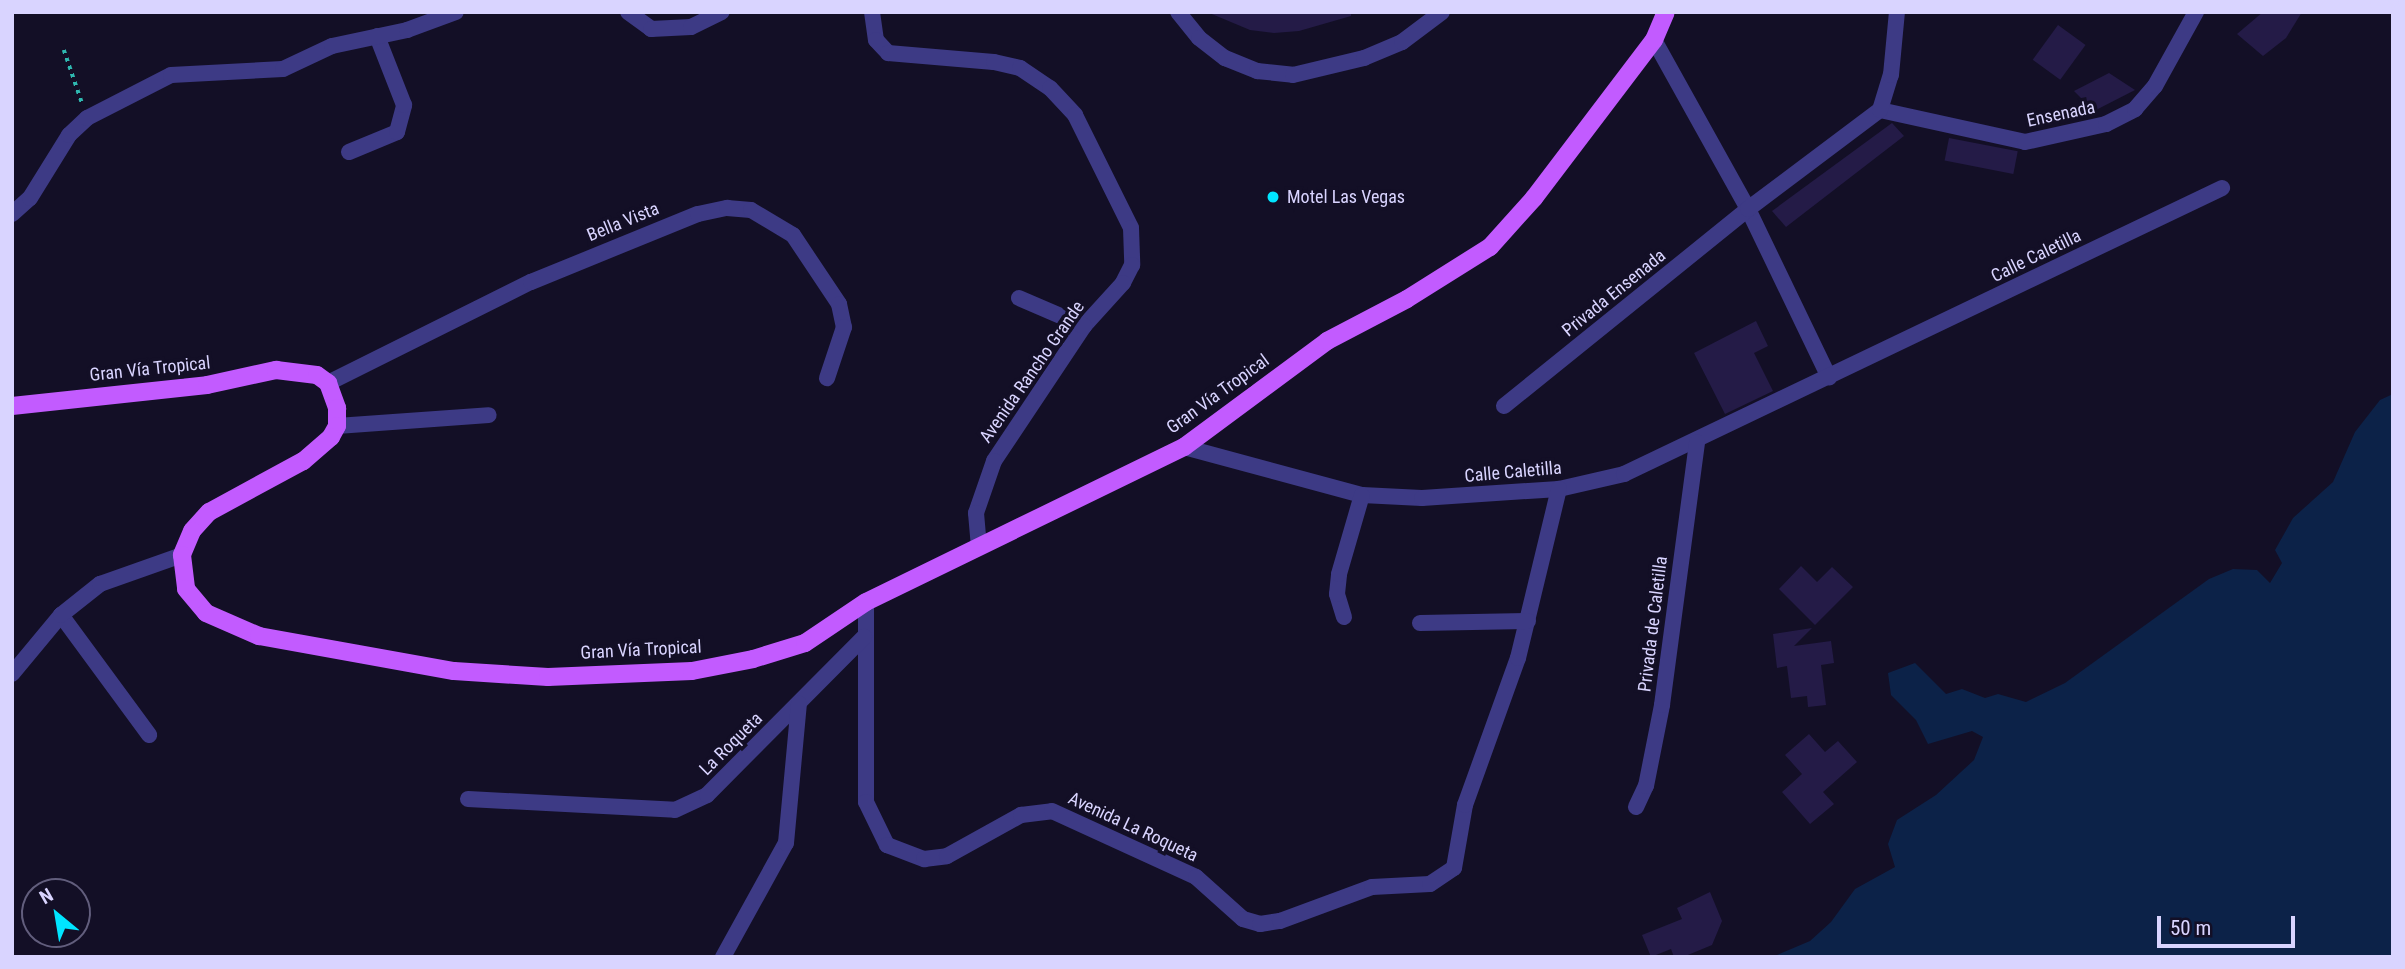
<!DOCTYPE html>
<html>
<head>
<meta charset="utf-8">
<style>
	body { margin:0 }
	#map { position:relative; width:2405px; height:969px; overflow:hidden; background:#130f26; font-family:"Roboto Condensed",sans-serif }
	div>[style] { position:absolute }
	.water>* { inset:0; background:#0c2248 }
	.building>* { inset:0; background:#241b47; transform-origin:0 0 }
	.path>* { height:3.5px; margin-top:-1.75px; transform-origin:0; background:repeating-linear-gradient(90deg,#2fb8b0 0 3.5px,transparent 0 8.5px) }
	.minor>* { height:16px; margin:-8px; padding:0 8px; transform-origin:8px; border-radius:8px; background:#3d3a85 }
	.primary>* { height:18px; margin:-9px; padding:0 9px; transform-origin:9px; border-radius:9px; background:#c25bff }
	.dots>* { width:19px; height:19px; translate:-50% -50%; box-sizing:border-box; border:4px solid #130f26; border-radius:50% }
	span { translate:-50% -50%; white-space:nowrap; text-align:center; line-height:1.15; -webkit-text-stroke:7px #130f26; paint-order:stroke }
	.street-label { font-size:18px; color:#d9d4ff }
	.poi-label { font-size:18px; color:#d9d4ff }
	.left { translate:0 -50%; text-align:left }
	.frame { position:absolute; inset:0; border:14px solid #d9d4ff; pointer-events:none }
	.north { position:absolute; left:21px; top:878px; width:70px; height:70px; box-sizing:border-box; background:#130f26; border:2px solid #625e7d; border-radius:50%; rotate:330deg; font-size:19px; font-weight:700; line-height:28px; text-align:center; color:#d9d4ff }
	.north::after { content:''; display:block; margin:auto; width:24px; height:32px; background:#00e5ff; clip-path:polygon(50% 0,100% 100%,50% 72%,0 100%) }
	.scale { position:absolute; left:2157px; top:916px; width:138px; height:32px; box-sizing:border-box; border:4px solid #d9d4ff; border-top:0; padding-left:9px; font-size:21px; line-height:24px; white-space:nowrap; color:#d9d4ff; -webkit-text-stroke:5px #130f26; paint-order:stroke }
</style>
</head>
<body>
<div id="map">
	<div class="water">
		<i style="clip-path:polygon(2393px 394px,2393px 957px,1772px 957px,1810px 941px,1831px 922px,1855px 889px,1895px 867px,1888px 844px,1897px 820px,1936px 795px,1974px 760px,1983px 737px,1972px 731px,1928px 744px,1916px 720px,1891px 695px,1888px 673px,1915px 663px,1946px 694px,1962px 689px,1985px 698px,1998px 694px,2026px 702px,2065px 683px,2209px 579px,2233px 569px,2257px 570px,2270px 583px,2282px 563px,2275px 550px,2293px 518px,2333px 482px,2355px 432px,2380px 400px)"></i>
	</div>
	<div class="building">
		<i style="clip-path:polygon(1207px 12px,1351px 12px,1351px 16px,1299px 31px,1274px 33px,1250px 30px)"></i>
		<i style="clip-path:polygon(2263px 12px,2302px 12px,2286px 38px,2263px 56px,2237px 34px)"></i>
		<i style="left:2058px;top:25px;width:34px;height:43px;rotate:36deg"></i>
		<i style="clip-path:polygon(2109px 73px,2135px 90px,2094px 111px,2074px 91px)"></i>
		<i style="clip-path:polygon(1892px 123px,1904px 136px,1786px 227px,1772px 211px)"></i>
		<i style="left:1949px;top:138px;width:70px;height:23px;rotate:11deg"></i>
		<i style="clip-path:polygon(1756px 321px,1768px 346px,1754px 353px,1773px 391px,1725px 414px,1694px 353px)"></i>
		<i style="clip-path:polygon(1801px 566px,1817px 582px,1832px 567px,1853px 587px,1815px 625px,1779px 589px)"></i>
		<i style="clip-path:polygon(1812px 628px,1794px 646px,1831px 641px,1834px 663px,1821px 665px,1826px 705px,1808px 707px,1807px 696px,1791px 698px,1787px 666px,1777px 668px,1773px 634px)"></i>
		<i style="clip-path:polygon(1809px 734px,1825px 752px,1838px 741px,1857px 762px,1823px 792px,1834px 804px,1810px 824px,1782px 792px,1802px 774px,1785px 755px)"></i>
		<i style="clip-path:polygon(1710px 892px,1722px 921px,1712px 945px,1683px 957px,1674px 957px,1671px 949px,1651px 957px,1642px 935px,1682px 919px,1677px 908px)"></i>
	</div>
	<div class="path">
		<i style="left:64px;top:50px;width:56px;rotate:71.2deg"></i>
	</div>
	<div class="minor">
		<i style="left:628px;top:12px;width:29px;rotate:36deg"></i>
		<i style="left:651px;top:29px;width:40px;rotate:-2.9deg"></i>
		<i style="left:691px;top:27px;width:34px;rotate:-26deg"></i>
		<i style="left:872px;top:12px;width:28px;rotate:82deg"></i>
		<i style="left:876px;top:40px;width:18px;rotate:47deg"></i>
		<i style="left:888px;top:53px;width:106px;rotate:4.9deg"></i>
		<i style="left:994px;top:62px;width:27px;rotate:13deg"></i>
		<i style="left:1020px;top:68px;width:36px;rotate:34deg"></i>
		<i style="left:1050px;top:88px;width:37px;rotate:47deg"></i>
		<i style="left:1075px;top:115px;width:126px;rotate:63.6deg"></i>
		<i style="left:1131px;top:228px;width:37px;rotate:88deg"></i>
		<i style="left:1132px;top:265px;width:20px;rotate:117deg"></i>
		<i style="left:1123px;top:283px;width:58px;rotate:132.2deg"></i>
		<i style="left:1084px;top:326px;width:162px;rotate:123.7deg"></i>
		<i style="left:994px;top:461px;width:55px;rotate:109.1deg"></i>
		<i style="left:976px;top:513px;width:33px;rotate:85deg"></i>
		<i style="left:1178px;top:12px;width:33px;rotate:51deg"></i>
		<i style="left:1199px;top:38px;width:33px;rotate:38deg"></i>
		<i style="left:1225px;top:58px;width:35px;rotate:22deg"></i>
		<i style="left:1257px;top:71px;width:36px;rotate:6deg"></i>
		<i style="left:1293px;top:75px;width:73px;rotate:-13.5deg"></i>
		<i style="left:1364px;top:58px;width:41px;rotate:-22.8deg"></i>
		<i style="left:1402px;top:42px;width:50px;rotate:-36.9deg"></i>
		<i style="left:1654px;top:40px;width:193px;rotate:60.9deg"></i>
		<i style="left:1748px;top:209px;width:187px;rotate:64.3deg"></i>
		<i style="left:1880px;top:110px;width:148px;rotate:12.4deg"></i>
		<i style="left:2025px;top:142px;width:83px;rotate:-12.5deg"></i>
		<i style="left:2106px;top:124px;width:33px;rotate:-27deg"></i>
		<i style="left:2135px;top:109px;width:30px;rotate:-49deg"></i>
		<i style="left:2155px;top:86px;width:85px;rotate:-61deg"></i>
		<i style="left:349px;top:152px;width:52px;rotate:-22.6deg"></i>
		<i style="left:397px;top:132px;width:28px;rotate:-75deg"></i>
		<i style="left:404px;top:105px;width:74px;rotate:-111.4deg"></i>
		<i style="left:12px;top:214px;width:24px;rotate:-42deg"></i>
		<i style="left:30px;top:198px;width:74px;rotate:-58.2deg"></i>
		<i style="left:69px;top:135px;width:25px;rotate:-43deg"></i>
		<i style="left:87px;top:118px;width:94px;rotate:-27.1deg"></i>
		<i style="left:171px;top:75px;width:112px;rotate:-3.1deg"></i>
		<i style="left:283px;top:69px;width:54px;rotate:-25.1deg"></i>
		<i style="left:332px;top:46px;width:77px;rotate:-12deg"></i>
		<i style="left:407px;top:30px;width:52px;rotate:-20.2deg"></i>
		<i style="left:1019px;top:298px;width:71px;rotate:23.3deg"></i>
		<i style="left:328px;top:383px;width:227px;rotate:-26.5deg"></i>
		<i style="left:531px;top:282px;width:180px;rotate:-22.2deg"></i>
		<i style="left:698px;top:214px;width:30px;rotate:-12deg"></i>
		<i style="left:727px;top:208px;width:24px;rotate:5deg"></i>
		<i style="left:751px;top:210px;width:49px;rotate:30.8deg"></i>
		<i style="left:793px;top:235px;width:83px;rotate:56.3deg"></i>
		<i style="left:839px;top:304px;width:24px;rotate:78deg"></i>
		<i style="left:844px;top:327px;width:54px;rotate:108.4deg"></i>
		<i style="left:1504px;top:406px;width:314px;rotate:-38.9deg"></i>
		<i style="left:1748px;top:209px;width:165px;rotate:-36.9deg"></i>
		<i style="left:1880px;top:110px;width:37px;rotate:-73deg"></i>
		<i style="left:1891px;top:75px;width:63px;rotate:-84.6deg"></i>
		<i style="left:337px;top:426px;width:152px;rotate:-4.1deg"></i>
		<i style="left:1184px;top:447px;width:184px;rotate:15.1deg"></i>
		<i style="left:1362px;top:495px;width:60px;rotate:2.9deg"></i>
		<i style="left:1422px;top:498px;width:137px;rotate:-3.8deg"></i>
		<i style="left:1559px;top:489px;width:67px;rotate:-13deg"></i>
		<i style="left:1624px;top:474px;width:663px;rotate:-25.56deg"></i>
		<i style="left:866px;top:602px;width:200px;rotate:90deg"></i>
		<i style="left:866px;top:802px;width:48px;rotate:64deg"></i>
		<i style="left:887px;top:845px;width:40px;rotate:21deg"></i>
		<i style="left:924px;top:859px;width:23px;rotate:-7deg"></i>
		<i style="left:947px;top:856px;width:85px;rotate:-29deg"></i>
		<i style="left:1021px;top:815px;width:31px;rotate:-7deg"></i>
		<i style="left:1052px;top:811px;width:158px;rotate:24.6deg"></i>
		<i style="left:1196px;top:877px;width:63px;rotate:41.8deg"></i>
		<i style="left:1243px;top:919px;width:18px;rotate:16deg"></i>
		<i style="left:1260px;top:924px;width:20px;rotate:-9deg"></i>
		<i style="left:1280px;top:921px;width:98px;rotate:-20.3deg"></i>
		<i style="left:1372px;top:887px;width:58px;rotate:-3deg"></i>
		<i style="left:1430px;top:884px;width:29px;rotate:-34deg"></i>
		<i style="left:1454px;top:868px;width:64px;rotate:-80.1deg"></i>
		<i style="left:1465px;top:805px;width:156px;rotate:-70.2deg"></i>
		<i style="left:1518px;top:658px;width:174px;rotate:-76.4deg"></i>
		<i style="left:61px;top:615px;width:149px;rotate:53.7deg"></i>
		<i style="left:1344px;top:617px;width:24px;rotate:-107deg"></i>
		<i style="left:1337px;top:594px;width:20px;rotate:-84deg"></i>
		<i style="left:1339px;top:574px;width:82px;rotate:-73.8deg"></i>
		<i style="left:1420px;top:623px;width:108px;rotate:-1.1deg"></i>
		<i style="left:12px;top:674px;width:77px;rotate:-50.3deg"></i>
		<i style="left:61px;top:615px;width:50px;rotate:-38.5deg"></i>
		<i style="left:100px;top:584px;width:87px;rotate:-19.5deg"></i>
		<i style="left:468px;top:799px;width:207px;rotate:3deg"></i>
		<i style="left:675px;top:810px;width:35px;rotate:-25deg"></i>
		<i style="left:707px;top:795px;width:223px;rotate:-45.2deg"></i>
		<i style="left:1636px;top:807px;width:23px;rotate:-65deg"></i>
		<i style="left:1646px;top:786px;width:83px;rotate:-78.8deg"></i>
		<i style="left:1662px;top:705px;width:265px;rotate:-82.4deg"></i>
		<i style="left:723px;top:957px;width:130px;rotate:-61.1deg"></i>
		<i style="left:786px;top:843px;width:140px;rotate:-84.7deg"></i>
	</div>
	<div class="primary">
		<i style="left:12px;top:406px;width:196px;rotate:-6.1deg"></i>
		<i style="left:207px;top:385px;width:71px;rotate:-12.3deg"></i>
		<i style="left:276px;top:370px;width:41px;rotate:7deg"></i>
		<i style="left:317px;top:375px;width:14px;rotate:36deg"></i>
		<i style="left:328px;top:383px;width:27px;rotate:70deg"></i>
		<i style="left:337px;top:408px;width:18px;rotate:90deg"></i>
		<i style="left:337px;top:426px;width:13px;rotate:119deg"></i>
		<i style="left:331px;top:437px;width:37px;rotate:139deg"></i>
		<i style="left:303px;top:461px;width:107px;rotate:151.5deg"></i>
		<i style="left:209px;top:512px;width:25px;rotate:132deg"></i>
		<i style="left:192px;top:531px;width:26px;rotate:113deg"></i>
		<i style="left:182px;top:555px;width:34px;rotate:83deg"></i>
		<i style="left:186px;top:589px;width:31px;rotate:50deg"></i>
		<i style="left:206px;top:613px;width:58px;rotate:23.5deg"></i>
		<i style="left:259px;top:636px;width:198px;rotate:10.2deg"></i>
		<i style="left:454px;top:671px;width:94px;rotate:3.7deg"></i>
		<i style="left:548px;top:677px;width:144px;rotate:-2.4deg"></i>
		<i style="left:692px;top:671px;width:62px;rotate:-11.1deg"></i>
		<i style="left:753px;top:659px;width:54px;rotate:-17.1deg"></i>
		<i style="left:805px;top:643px;width:73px;rotate:-33.9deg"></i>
		<i style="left:866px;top:602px;width:354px;rotate:-26deg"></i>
		<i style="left:1184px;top:447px;width:178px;rotate:-36.5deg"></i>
		<i style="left:1327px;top:341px;width:90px;rotate:-27.7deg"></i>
		<i style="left:1407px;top:299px;width:98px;rotate:-32.1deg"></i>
		<i style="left:1490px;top:247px;width:66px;rotate:-48.1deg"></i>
		<i style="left:1534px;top:198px;width:198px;rotate:-52.8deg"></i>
		<i style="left:1654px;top:40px;width:30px;rotate:-67deg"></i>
	</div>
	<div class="dots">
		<i style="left:1273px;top:197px;background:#00e5ff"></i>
	</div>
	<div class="street-label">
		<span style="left:2061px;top:114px;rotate:-12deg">Ensenada</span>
		<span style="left:623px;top:222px;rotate:-22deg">Bella Vista</span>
		<span style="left:2036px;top:256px;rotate:-26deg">Calle Caletilla</span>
		<span style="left:1614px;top:293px;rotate:-39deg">Privada Ensenada</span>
		<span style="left:150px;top:369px;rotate:-6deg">Gran Vía Tropical</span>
		<span style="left:1032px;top:372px;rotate:-55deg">Avenida Rancho Grande</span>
		<span style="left:1218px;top:394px;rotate:-36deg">Gran Vía Tropical</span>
		<span style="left:1513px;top:472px;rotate:-5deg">Calle Caletilla</span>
		<span style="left:1653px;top:624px;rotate:-83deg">Privada de Caletilla</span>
		<span style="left:641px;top:650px;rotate:-3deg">Gran Vía Tropical</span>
		<span style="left:731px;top:744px;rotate:-45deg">La Roqueta</span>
		<span style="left:1133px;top:827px;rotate:25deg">Avenida La Roqueta</span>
	</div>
	<div class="poi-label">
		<span class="left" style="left:1287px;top:197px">Motel Las Vegas</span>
	</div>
	<div class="frame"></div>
	<div class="north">N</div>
	<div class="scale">50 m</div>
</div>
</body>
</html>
